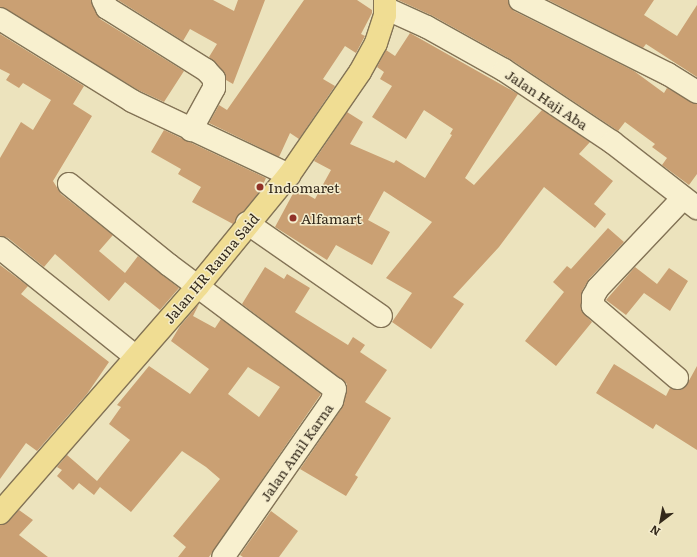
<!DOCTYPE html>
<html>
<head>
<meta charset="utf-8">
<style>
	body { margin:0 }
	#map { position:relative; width:697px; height:557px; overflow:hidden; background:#ece3bd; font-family:Literata,serif }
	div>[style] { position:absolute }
	.building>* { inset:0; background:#caa073 }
	.roads { filter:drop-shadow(1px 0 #837356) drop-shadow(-1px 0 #837356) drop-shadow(0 1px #837356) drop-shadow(0 -1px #837356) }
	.minor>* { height:22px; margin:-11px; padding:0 11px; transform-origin:11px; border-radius:11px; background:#f8f0cf }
	.major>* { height:22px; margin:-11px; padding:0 11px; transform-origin:11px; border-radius:11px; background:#f0dd93 }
	.dots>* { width:11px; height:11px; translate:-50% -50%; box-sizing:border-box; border:2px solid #f4eccc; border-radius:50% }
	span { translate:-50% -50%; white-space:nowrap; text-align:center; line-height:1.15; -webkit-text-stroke:3px #f4eccc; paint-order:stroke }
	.street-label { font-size:14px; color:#33291b }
	.poi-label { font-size:14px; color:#33291b }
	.left { translate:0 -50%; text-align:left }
	.north { position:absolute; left:641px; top:501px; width:40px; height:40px; -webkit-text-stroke:3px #f4eccc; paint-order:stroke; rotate:212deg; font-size:11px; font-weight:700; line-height:16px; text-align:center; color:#33291b }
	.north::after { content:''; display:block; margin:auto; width:14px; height:18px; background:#33291b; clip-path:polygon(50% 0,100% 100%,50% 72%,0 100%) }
</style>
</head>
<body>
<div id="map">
	<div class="building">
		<i style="clip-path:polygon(0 0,91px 0,100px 19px,184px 71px,164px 102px,138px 90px,0 7px)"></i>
		<i style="clip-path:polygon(118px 0,213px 0,234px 11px,238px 0,265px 0,233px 84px,226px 80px,223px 71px,209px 57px,217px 44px,190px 29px,183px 41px)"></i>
		<i style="clip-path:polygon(304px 0,357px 0,372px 10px,372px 13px,361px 34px,365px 36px,356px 53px,345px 46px,323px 79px,335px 86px,299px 139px,290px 133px,279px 157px,209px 123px,219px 105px,227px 110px)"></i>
		<i style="clip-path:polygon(398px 0,508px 0,514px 11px,634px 71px,664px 93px,667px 88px,697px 104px,697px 174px,689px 185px,662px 165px,667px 158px,652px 147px,655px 144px,625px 122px,618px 131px,510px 59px,433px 16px)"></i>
		<i style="clip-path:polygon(548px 0,654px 0,644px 15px,677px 36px,697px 5px,697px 77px,646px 44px,643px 48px)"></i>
		<i style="clip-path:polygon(410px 33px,518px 94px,465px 178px,474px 185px,542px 110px,590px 142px,579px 154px,613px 181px,594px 204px,606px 214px,595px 228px,544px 187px,499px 247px,453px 297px,464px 304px,431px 349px,392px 322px,412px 293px,386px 278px,432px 222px,384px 191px,368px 220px,390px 232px,372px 265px,336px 245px,327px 260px,275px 227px,296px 188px,315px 199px,331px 170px,314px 161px,347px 112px,363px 122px,350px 144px,394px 163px,396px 160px,425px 178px,452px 135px,450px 134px,453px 129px,424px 110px,406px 139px,372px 117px,392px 86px,380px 79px,384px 72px,377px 67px,386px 50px,395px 56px)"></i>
		<i style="clip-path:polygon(0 34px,84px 86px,73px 104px,92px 116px,53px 181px,61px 194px,113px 235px,99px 251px,125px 273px,138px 256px,179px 288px,160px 310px,125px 282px,109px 301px,55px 254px,44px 267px,8px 238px,0 236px,0 158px,21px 122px,33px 130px,51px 100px,23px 83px,19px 88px,6px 80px,10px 74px,0 69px)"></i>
		<i style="clip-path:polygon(164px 130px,266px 178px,260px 191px,233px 224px,192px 202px,201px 187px,178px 174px,181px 169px,151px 152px)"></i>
		<i style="clip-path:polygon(608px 228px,624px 242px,589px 279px,582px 291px,582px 311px,592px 322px,556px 366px,525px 341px,564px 292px,553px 282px,567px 266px,571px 269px)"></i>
		<i style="clip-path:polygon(0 265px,28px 286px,21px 294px,109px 362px,87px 394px,37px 451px,26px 443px,0 479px)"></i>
		<i style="clip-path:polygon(265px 267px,284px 279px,287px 274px,310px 288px,295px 312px,348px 345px,353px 337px,365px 345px,360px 352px,387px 370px,365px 402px,391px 418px,355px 475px,358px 477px,346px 496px,300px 469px,342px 408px,347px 384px,242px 304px)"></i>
		<i style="clip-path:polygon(635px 267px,657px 284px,669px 268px,688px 281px,670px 311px,644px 293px,626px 315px,606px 300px)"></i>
		<i style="clip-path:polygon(evenodd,199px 304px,193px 316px,215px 328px,221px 319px,321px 394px,209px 557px,178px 557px,186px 547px,173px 536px,220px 479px,206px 467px,182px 451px,131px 512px,100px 487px,94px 495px,79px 483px,73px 490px,57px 476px,62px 470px,57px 467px,67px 455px,97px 481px,130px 440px,109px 424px,121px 407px,117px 405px,149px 366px,190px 394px,209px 369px,171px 341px,180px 326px,199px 304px,248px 367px,280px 387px,259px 417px,228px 394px,248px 367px)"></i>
		<i style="clip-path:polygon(614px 364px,666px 396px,670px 388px,681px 390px,686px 386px,697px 366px,697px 450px,656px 424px,653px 429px,596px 393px)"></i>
		<i style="clip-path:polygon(19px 510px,33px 520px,19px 535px,48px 557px,0 557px,0 525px,9px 521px)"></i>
		<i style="clip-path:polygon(271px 511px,298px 531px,279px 557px,243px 557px,240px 555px)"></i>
	</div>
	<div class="roads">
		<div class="minor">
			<i style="left:103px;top:0;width:9px;rotate:63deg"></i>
			<i style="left:107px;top:8px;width:117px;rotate:32.1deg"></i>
			<i style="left:206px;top:70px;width:12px;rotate:48deg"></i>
			<i style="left:214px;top:79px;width:9px;rotate:90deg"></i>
			<i style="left:214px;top:88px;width:48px;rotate:118.7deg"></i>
			<i style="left:520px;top:0;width:165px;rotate:26.6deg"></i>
			<i style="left:668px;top:74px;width:34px;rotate:32deg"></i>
			<i style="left:385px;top:8px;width:46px;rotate:24.3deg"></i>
			<i style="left:427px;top:27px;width:88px;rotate:29.2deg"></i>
			<i style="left:504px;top:70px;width:130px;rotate:33.7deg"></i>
			<i style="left:612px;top:142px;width:108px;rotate:37.8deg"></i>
			<i style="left:0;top:19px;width:155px;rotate:31.8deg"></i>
			<i style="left:132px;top:101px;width:174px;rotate:25.2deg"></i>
			<i style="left:69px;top:184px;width:129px;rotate:39deg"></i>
			<i style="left:169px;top:265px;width:207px;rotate:36.8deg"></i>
			<i style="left:335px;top:389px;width:12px;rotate:104deg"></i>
			<i style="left:332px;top:401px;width:190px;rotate:124.9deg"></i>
			<i style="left:247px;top:223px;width:163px;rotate:34.8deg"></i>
			<i style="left:0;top:248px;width:173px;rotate:38.7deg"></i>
			<i style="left:677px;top:378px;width:111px;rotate:-139.4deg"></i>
			<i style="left:593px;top:306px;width:9px;rotate:-90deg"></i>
			<i style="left:593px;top:297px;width:10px;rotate:-61deg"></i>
			<i style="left:598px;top:288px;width:124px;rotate:-46.6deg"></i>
		</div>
		<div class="major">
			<i style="left:0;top:513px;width:301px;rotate:-48.9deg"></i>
			<i style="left:198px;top:286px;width:144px;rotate:-50.7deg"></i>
			<i style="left:289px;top:175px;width:125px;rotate:-55.4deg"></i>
			<i style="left:360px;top:72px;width:33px;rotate:-61deg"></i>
			<i style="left:376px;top:43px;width:29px;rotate:-72deg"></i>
			<i style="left:385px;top:15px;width:15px;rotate:-90deg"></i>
		</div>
	</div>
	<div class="dots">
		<i style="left:260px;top:187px;background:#913228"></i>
		<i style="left:293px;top:218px;background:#913228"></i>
	</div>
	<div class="street-label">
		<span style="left:547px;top:99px;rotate:34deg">Jalan Haji Aba</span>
		<span style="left:211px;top:268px;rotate:-50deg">Jalan HR Rauna Said</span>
		<span style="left:296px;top:452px;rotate:-55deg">Jalan Amil Karna</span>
	</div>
	<div class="poi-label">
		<span class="left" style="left:268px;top:187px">Indomaret</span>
		<span class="left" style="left:301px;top:218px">Alfamart</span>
	</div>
	<div class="north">N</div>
</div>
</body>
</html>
